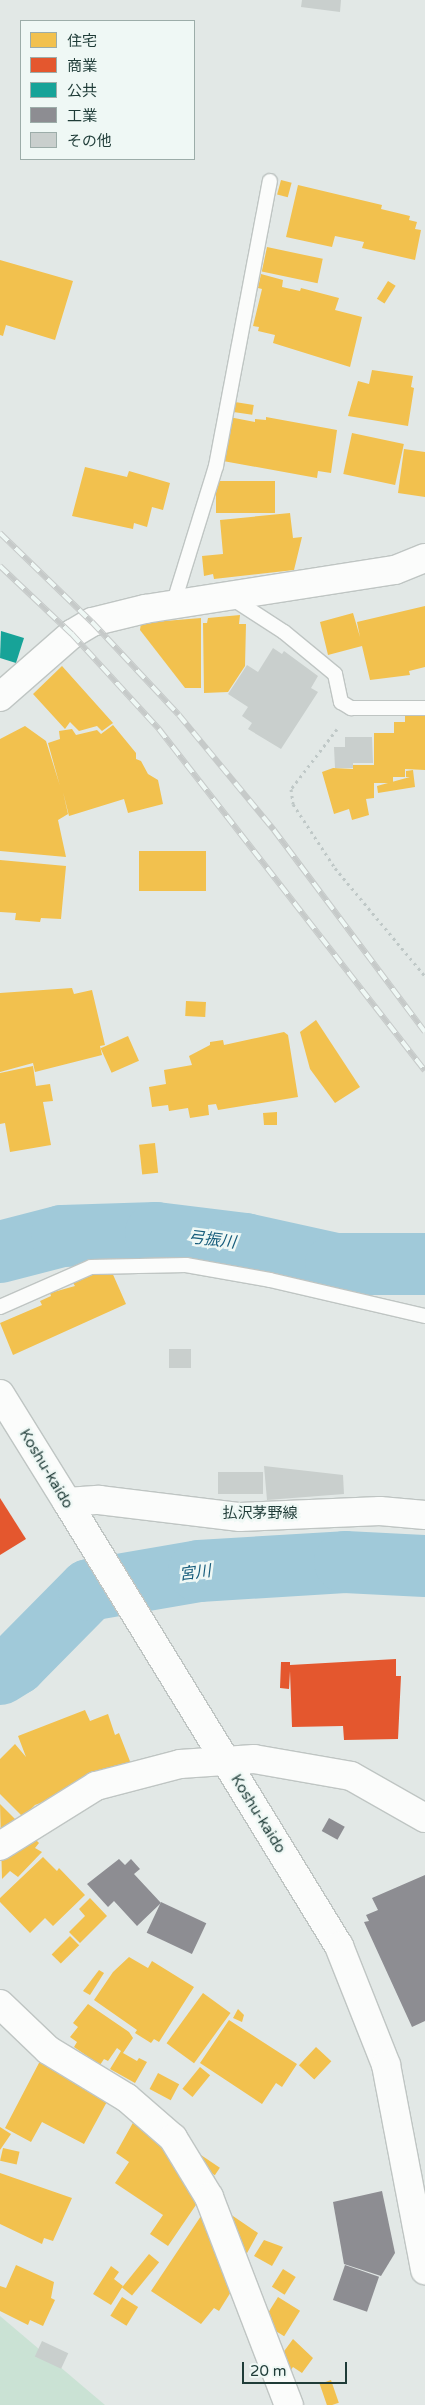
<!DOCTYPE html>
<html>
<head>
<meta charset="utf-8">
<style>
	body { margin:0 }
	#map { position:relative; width:425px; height:2405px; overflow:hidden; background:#e2e8e6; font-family:"Varela Round","Noto Sans JP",sans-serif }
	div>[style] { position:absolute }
	.green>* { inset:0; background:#cae2d4 }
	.homes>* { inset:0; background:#f2c14e; transform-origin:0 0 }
	.shops>* { inset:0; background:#e4572e }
	.public>* { inset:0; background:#17a398 }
	.industry>* { inset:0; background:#8d8d92; transform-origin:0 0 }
	.river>* { height:62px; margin:-31px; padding:0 31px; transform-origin:31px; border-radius:31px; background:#a0c9d9 }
	.building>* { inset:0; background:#c9cfcd; transform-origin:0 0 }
	.path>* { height:3px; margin-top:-1.5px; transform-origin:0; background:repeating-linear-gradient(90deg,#bfc8c7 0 2.5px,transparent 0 6.5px) }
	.roads { filter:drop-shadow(1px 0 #bfc5c3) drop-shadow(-1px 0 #bfc5c3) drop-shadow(0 1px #bfc5c3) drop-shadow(0 -1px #bfc5c3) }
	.service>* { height:14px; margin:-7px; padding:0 7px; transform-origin:7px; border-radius:7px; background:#fbfcfb }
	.minor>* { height:28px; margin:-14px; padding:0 14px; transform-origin:14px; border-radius:14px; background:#fbfcfb }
	.tertiary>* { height:28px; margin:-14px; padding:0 14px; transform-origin:14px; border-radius:14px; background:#fbfcfb }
	.secondary>* { height:28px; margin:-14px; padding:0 14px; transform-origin:14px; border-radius:14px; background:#fbfcfb }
	.rail>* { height:5.5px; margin-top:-2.75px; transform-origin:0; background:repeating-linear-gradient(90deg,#eff8f5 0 11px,#c6cac9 0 22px); box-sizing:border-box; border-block:1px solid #c6cac9 }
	span { translate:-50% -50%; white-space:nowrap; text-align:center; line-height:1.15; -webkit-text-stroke:5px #eff8f5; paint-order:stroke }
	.street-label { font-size:15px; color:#1f3c38 }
	.water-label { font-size:16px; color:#165c7b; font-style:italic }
	.legend { position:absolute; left:20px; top:20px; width:175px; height:140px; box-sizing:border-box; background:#eff8f5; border:1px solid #9cada9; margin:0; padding:6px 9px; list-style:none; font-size:15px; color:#1f3c38 }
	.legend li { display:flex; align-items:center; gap:10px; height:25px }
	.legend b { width:25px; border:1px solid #9cada9 }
	.scale { position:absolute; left:242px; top:2362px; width:105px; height:22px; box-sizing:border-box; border:2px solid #1f3c38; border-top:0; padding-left:6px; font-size:15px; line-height:18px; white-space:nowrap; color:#1f3c38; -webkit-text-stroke:4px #eff8f5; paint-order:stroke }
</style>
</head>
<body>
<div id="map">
	<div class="green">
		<i style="clip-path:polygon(0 2316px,105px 2405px,0 2405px)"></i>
	</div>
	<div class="homes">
		<i style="left:281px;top:180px;width:11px;height:15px;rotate:15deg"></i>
		<i style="clip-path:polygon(298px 185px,382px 205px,381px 209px,410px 216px,409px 220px,417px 222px,415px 229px,421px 230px,415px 260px,362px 248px,364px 242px,335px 236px,332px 247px,286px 237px)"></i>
		<i style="left:267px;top:247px;width:57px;height:25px;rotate:12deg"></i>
		<i style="clip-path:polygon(0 260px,73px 281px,55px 340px,6px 325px,3px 336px,0 335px)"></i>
		<i style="clip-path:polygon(261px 274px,283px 280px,282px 287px,300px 291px,301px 288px,339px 298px,335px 310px,362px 317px,350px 367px,273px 343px,275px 335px,258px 331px,259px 327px,253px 326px,262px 289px,258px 288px)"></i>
		<i style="left:388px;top:281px;width:9px;height:21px;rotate:32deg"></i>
		<i style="clip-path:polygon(372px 370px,413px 376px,411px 387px,414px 388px,408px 426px,348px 416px,358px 381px,369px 384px)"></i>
		<i style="left:235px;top:402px;width:19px;height:10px;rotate:9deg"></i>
		<i style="clip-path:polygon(229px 417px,255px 422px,255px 419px,266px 420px,266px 417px,337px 430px,331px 473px,318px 471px,317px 478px,223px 461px)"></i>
		<i style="left:352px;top:433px;width:53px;height:42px;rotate:12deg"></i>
		<i style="clip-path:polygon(404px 449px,425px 452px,425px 497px,398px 493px)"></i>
		<i style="clip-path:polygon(85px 467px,127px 477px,129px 471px,170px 483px,163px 510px,152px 507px,147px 527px,134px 523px,133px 529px,72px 516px)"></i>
		<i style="left:275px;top:481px;width:32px;height:59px;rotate:90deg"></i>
		<i style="clip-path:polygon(290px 513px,293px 538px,302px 537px,294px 570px,214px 579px,213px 574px,204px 576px,202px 556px,223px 554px,220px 520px)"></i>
		<i style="clip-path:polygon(425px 606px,425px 667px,409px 671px,410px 675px,370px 680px,362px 646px,328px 655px,320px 622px,353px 613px,360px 637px,357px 622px)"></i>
		<i style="clip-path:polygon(240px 615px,239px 624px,246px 624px,245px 666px,228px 692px,204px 693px,203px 623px,207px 623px,208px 618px)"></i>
		<i style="clip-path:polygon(201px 618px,201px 688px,185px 688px,140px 630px,141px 623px)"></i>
		<i style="clip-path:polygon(62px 666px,113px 723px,102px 731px,97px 726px,79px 731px,70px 722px,65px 729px,33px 694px)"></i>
		<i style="clip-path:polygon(405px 716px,425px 716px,425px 770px,405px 769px,405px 777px,393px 777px,393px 783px,374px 783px,374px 798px,366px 799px,369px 815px,352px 820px,349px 809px,334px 814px,322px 772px,333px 768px,353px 769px,353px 765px,374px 765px,374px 733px,394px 733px,394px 722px,405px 722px)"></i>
		<i style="clip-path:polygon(113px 725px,136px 753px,136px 759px,141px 761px,148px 774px,158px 780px,163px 804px,128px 813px,124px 799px,69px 816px,63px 792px,68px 814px,58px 820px,66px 857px,0 851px,0 739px,25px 726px,46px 741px,60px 786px,48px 743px,60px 739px,59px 731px,72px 729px,76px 735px,97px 730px,101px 734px)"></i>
		<i style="clip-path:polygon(413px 770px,415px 787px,378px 793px,377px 786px,410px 777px,406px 777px,406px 771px)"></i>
		<i style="left:206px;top:851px;width:40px;height:67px;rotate:90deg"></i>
		<i style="clip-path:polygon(0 860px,66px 866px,61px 919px,41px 918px,40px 922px,15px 920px,16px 913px,0 912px)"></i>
		<i style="clip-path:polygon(72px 988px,74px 994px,92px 990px,105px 1045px,100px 1046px,102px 1055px,35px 1072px,33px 1063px,0 1072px,0 993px)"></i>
		<i style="left:186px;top:1001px;width:20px;height:15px;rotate:3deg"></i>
		<i style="clip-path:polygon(316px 1020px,360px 1087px,335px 1103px,310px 1069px,300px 1032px)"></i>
		<i style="clip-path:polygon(284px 1032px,288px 1035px,298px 1097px,218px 1110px,216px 1104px,208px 1105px,209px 1115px,190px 1118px,188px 1108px,169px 1111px,168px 1105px,152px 1107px,149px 1087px,166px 1084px,164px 1070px,192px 1065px,189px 1056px,210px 1045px,210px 1042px,223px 1040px,224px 1045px)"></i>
		<i style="left:128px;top:1036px;width:27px;height:30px;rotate:66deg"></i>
		<i style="clip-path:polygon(33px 1066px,36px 1086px,50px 1084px,53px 1101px,43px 1102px,51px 1145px,10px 1152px,5px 1123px,0 1124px,0 1073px)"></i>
		<i style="clip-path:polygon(277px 1112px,277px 1125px,264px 1125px,263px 1113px)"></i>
		<i style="left:155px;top:1143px;width:30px;height:16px;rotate:84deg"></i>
		<i style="clip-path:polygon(111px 1270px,126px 1304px,13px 1355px,0 1323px,42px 1305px,40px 1301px,51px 1296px,50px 1293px,75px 1286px,73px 1283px,100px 1271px,102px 1275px)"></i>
		<i style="clip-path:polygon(85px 1710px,90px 1721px,108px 1714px,115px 1735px,119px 1733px,133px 1769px,35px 1805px,23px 1817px,0 1794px,0 1759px,15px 1744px,26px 1757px,18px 1736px)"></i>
		<i style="clip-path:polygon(0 1804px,39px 1843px,35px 1848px,42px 1852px,18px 1877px,10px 1871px,2px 1879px)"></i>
		<i style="clip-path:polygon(43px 1857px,57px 1871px,59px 1868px,85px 1895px,53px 1926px,45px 1918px,30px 1933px,0 1902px,0 1898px)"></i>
		<i style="clip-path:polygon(90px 1898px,107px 1916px,80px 1943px,69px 1932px,85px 1916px,79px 1909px)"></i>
		<i style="left:70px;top:1936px;width:13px;height:26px;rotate:45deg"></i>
		<i style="clip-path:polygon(129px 1957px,148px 1968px,152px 1961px,194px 1987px,159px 2042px,154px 2039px,151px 2043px,135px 2033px,137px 2030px,94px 2000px,113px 1972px)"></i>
		<i style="clip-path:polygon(99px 1970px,104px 1973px,90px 1995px,83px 1991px)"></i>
		<i style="left:203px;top:1993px;width:34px;height:62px;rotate:36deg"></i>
		<i style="clip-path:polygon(88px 2004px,129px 2032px,133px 2038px,123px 2053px,137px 2061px,139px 2058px,147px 2062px,135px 2083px,110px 2069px,121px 2051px,117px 2048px,108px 2061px,104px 2059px,100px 2065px,74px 2047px,77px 2042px,70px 2037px,78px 2027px,73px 2023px)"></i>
		<i style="clip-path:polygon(238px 2009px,244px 2015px,242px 2022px,233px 2018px)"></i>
		<i style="clip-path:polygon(229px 2020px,297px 2064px,282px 2087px,276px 2083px,262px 2104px,200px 2063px)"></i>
		<i style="left:316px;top:2047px;width:21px;height:25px;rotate:43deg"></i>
		<i style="clip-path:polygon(40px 2061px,109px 2098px,84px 2144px,42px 2122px,31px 2142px,5px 2128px)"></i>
		<i style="left:200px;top:2067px;width:13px;height:28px;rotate:39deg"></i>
		<i style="left:158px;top:2073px;width:24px;height:18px;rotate:28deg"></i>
		<i style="clip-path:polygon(139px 2112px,174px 2149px,215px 2177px,168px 2246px,150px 2234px,163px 2215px,115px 2183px,129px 2162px,116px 2153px)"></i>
		<i style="clip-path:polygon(0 2127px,11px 2134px,0 2150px)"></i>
		<i style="left:3px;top:2148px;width:17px;height:13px;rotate:13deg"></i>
		<i style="left:195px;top:2151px;width:30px;height:9px;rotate:34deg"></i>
		<i style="clip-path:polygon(0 2173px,72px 2198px,53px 2241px,44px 2238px,42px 2244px,0 2224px)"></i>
		<i style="clip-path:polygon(211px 2201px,258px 2233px,230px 2284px,234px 2287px,219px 2311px,214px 2308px,201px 2324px,151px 2291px)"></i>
		<i style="clip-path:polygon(264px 2240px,283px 2247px,272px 2266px,254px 2256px)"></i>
		<i style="left:149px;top:2254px;width:13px;height:43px;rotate:39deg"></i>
		<i style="clip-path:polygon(16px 2265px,54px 2282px,51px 2298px,55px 2300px,43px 2326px,30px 2320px,28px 2325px,0 2311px,0 2286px,6px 2288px)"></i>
		<i style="clip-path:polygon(111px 2266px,119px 2272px,114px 2279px,123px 2286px,111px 2305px,93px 2294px)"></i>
		<i style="left:283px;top:2269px;width:15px;height:21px;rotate:32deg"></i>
		<i style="left:122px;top:2297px;width:19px;height:22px;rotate:32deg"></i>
		<i style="left:278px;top:2297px;width:26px;height:30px;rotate:32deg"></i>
		<i style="clip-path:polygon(293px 2339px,313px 2358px,302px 2373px,293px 2367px,287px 2375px,274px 2365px)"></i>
		<i style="left:331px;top:2380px;width:24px;height:12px;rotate:71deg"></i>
	</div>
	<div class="shops">
		<i style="clip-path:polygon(0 1498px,26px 1539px,0 1555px)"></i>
		<i style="clip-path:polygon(396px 1659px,396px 1676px,401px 1676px,398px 1739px,344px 1740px,343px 1726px,292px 1727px,290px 1671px,289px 1689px,280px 1688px,281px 1662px,290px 1662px,290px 1665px)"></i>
	</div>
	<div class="public">
		<i style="clip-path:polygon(1px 631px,24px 638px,16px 663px,0 658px)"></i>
	</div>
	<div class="industry">
		<i style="left:329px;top:1818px;width:18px;height:15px;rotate:29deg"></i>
		<i style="clip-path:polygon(119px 1859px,125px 1865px,131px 1859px,140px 1869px,134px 1874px,161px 1903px,137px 1926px,114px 1901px,108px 1907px,87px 1884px)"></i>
		<i style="clip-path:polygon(425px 1875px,425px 2021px,412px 2027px,364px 1922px,369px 1921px,366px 1915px,378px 1910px,372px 1898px)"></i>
		<i style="left:161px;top:1902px;width:50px;height:34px;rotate:25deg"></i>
		<i style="clip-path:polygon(382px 2191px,395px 2253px,381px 2276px,344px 2264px,333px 2202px)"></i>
		<i style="left:345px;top:2265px;width:36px;height:37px;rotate:19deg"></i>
	</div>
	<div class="river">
		<i style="left:0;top:1252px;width:64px;rotate:-14.5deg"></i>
		<i style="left:62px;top:1236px;width:94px;rotate:-1.8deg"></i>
		<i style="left:156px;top:1233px;width:90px;rotate:7deg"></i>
		<i style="left:245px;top:1244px;width:93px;rotate:12.4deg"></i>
		<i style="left:336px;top:1264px;width:89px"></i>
		<i style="left:0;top:1674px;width:19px;rotate:-32deg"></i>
		<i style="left:16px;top:1664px;width:104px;rotate:-45.4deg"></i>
		<i style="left:89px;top:1590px;width:112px;rotate:-9.8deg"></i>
		<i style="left:199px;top:1571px;width:146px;rotate:-3.5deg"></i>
		<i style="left:345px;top:1562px;width:80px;rotate:2.9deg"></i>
	</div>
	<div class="building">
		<i style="clip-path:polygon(302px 0,341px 0,340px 12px,301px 7px)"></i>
		<i style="clip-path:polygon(273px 648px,282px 654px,284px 651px,318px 676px,311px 688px,318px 692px,281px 749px,248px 729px,252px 723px,242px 716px,248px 707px,228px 694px,247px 665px,258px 672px)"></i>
		<i style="clip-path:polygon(345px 737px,372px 737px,373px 763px,353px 763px,353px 768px,335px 768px,334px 747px,345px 747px)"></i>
		<i style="left:191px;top:1349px;width:19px;height:22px;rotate:90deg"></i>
		<i style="clip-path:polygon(264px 1466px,343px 1475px,344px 1494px,267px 1500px)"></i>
		<i style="left:263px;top:1472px;width:22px;height:45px;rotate:90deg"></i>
		<i style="left:42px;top:2341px;width:29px;height:17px;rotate:25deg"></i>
	</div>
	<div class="path">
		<i style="left:337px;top:729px;width:76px;rotate:127.5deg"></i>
		<i style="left:291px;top:789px;width:15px;rotate:82deg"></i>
		<i style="left:293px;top:804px;width:77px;rotate:56.7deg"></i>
		<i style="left:335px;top:868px;width:141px;rotate:50.2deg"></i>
	</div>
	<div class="roads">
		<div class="service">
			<i style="left:230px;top:597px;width:64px;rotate:32.9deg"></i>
			<i style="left:284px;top:632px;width:66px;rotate:39.5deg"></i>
			<i style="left:335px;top:674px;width:29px;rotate:78deg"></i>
			<i style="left:341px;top:702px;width:12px;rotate:31deg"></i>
			<i style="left:351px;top:708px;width:74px"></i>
			<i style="left:173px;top:605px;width:145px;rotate:-72.8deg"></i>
			<i style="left:216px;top:466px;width:290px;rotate:-79.3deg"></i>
			<i style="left:0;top:1307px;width:99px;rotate:-23.7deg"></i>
			<i style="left:91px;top:1267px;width:95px;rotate:-1.2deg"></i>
			<i style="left:186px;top:1265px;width:85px;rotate:10.1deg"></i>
			<i style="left:270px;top:1280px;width:159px;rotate:13.1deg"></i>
		</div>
		<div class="minor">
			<i style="left:0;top:697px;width:96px;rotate:-41.2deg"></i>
			<i style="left:72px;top:634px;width:23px;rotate:-31deg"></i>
			<i style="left:92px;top:622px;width:55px;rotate:-13.8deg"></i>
			<i style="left:145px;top:609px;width:253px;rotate:-8.9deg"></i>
			<i style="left:395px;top:570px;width:32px;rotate:-22deg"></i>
			<i style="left:0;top:1846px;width:113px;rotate:-32deg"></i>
			<i style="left:96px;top:1786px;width:87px;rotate:-14.7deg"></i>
			<i style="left:180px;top:1764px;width:74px;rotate:-3.9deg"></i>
			<i style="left:254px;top:1759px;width:98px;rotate:9.9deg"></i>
			<i style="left:351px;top:1776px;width:85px;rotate:29.6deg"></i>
			<i style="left:0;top:2004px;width:66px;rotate:43.8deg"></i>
			<i style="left:48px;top:2050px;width:92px;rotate:31.3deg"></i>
			<i style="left:127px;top:2098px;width:61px;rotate:41deg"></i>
			<i style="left:173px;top:2138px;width:69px;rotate:58.6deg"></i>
			<i style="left:209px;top:2197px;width:223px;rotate:69deg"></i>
		</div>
		<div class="tertiary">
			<i style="left:67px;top:1502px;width:521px;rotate:58.51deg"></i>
			<i style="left:339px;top:1946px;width:128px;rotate:68.4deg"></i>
			<i style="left:386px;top:2065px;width:209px;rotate:79.2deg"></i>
		</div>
		<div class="secondary">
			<i style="left:0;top:1394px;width:127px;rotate:58.2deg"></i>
			<i style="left:67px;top:1502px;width:32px;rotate:-4deg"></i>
			<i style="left:99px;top:1500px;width:142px;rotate:6.9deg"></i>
			<i style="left:240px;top:1517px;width:140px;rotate:-2.5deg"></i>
			<i style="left:380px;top:1511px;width:45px;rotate:5.1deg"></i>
		</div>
	</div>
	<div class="rail">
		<i style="left:0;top:533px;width:128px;rotate:44.1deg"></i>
		<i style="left:92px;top:622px;width:127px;rotate:46.9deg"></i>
		<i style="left:179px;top:715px;width:149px;rotate:50.4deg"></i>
		<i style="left:274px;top:830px;width:252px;rotate:53.2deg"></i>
		<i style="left:0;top:566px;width:99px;rotate:43.4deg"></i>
		<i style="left:72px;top:634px;width:129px;rotate:47.5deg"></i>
		<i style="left:159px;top:729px;width:433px;rotate:52.1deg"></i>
	</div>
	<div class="street-label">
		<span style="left:46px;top:1469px;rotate:59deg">Koshu-kaido</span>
		<span style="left:260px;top:1514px">払沢茅野線</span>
		<span style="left:258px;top:1814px;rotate:58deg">Koshu-kaido</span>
	</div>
	<div class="water-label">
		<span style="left:212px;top:1240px;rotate:7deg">弓振川</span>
		<span style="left:195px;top:1573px;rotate:-7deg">宮川</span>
	</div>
	<ul class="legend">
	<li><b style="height:14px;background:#f2c14e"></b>住宅</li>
	<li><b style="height:14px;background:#e4572e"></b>商業</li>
	<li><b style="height:14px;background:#17a398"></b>公共</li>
	<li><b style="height:14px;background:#8d8d92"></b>工業</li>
	<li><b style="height:14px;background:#c9cfcd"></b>その他</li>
	</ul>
	<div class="scale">20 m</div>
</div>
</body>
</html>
